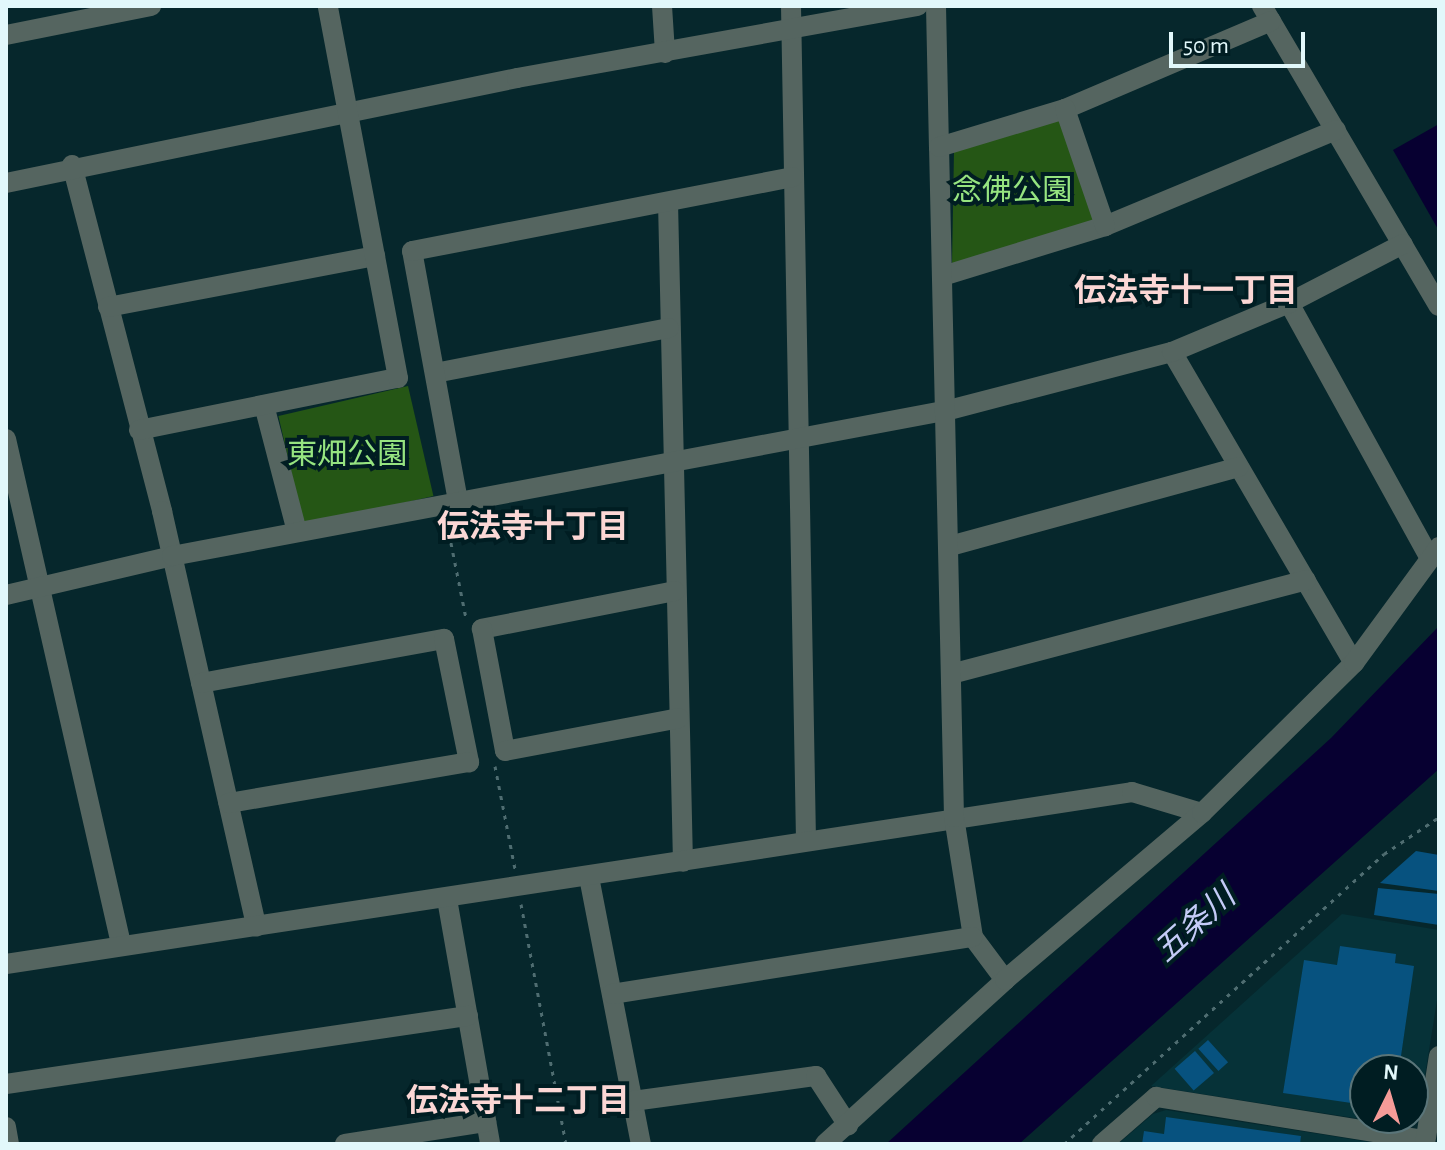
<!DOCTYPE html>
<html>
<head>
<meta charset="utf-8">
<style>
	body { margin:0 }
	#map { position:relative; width:1445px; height:1150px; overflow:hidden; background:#06272c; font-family:"Alegreya Sans","Noto Sans JP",sans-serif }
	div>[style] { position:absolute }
	.built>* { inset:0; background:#063238 }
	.green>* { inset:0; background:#255615; transform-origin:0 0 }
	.water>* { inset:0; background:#070031 }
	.building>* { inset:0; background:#07527f; transform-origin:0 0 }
	.path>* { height:3px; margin-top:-1.5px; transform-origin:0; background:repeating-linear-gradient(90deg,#4f6d71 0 4px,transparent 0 10px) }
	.minor>* { height:20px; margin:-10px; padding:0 10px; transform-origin:10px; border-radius:10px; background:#556560 }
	span { translate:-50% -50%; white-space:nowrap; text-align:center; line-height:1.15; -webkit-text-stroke:8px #001d22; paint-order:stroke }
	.park-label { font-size:30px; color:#96e480 }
	.neighbourhood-label { font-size:32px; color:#fbd7d5; font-weight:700 }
	.water-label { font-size:32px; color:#c4cbf7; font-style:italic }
	.frame { position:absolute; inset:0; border:8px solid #e2f8fb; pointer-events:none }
	.north { position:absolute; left:1349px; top:1054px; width:80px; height:80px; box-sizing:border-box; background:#001d22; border:2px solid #5a7579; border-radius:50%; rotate:5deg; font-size:22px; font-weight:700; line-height:32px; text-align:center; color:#e2f8fb }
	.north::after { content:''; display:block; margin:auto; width:28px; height:36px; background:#f59b98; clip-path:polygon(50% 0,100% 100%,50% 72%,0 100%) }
	.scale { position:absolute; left:1169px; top:32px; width:136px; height:36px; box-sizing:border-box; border:4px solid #e2f8fb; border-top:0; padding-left:10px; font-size:24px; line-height:28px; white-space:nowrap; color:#e2f8fb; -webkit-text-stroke:6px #001d22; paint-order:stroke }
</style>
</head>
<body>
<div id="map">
	<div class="built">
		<i style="clip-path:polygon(evenodd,1342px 914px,1439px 930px,1439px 988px,1418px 1119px,1406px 1126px,1151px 1086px,1342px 914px,1365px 1070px,1413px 1070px,1413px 1118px,1365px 1118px,1365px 1070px)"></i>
		<i style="clip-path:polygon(1166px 1110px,1382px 1144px,1118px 1144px,1153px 1114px)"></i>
	</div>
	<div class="green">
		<i style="clip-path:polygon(1064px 118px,1098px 223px,952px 265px,954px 151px)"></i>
		<i style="left:408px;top:386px;width:113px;height:133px;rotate:77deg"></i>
	</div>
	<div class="water">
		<i style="clip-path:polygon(1439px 124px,1439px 231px,1393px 150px)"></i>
		<i style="clip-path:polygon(1439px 626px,1439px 769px,1019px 1144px,886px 1144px,1331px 738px)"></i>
	</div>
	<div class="building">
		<i style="clip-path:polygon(1416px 851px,1439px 855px,1439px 891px,1380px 883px)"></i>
		<i style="clip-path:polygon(1378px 888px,1439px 894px,1439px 925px,1374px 915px)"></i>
		<i style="clip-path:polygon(1340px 946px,1396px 954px,1395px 963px,1414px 966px,1399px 1070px,1365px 1070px,1365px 1105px,1283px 1093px,1304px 960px,1337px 965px)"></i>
		<i style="left:1208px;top:1040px;width:30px;height:13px;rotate:48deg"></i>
		<i style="left:1195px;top:1051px;width:29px;height:27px;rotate:49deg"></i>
		<i style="clip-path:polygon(1166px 1117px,1301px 1136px,1300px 1144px,1142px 1144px,1144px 1131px,1164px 1134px)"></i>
	</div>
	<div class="path">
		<i style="left:447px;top:523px;width:97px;rotate:78.7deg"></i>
		<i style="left:495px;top:766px;width:105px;rotate:79deg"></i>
		<i style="left:521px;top:904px;width:244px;rotate:79.4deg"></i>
		<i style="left:1064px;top:1144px;width:432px;rotate:-42.2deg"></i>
		<i style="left:1384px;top:854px;width:66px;rotate:-33.9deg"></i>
	</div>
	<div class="minor">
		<i style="left:662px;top:6px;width:47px;rotate:86.3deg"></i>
		<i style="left:791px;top:6px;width:835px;rotate:88.97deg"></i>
		<i style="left:936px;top:6px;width:141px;rotate:88.8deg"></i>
		<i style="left:1262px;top:6px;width:348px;rotate:59.5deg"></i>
		<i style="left:6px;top:35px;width:148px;rotate:-11.3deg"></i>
		<i style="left:1065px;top:109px;width:224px;rotate:-23.1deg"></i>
		<i style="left:72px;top:165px;width:358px;rotate:75.4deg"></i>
		<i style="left:162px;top:511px;width:426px;rotate:77.2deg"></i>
		<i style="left:6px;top:183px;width:522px;rotate:-11.61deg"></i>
		<i style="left:517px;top:78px;width:407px;rotate:-10.2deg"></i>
		<i style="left:668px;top:202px;width:660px;rotate:88.7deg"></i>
		<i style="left:946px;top:275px;width:166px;rotate:-17.1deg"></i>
		<i style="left:1105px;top:226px;width:250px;rotate:-22.6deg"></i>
		<i style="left:1289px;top:303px;width:290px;rotate:61.1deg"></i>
		<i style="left:108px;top:307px;width:272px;rotate:-10.8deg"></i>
		<i style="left:1172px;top:352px;width:360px;rotate:59.7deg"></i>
		<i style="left:435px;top:373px;width:238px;rotate:-10.9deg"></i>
		<i style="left:264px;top:405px;width:131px;rotate:75.4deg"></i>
		<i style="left:139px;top:430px;width:264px;rotate:-11.4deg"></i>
		<i style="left:398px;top:378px;width:379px;rotate:-100.7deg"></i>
		<i style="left:6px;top:439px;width:518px;rotate:77.17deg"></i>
		<i style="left:458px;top:501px;width:254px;rotate:-100.4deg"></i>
		<i style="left:412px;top:251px;width:388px;rotate:-11deg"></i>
		<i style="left:950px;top:546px;width:299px;rotate:-15.3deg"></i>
		<i style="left:675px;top:591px;width:197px;rotate:168.9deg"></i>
		<i style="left:482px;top:629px;width:124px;rotate:79.3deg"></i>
		<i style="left:505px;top:751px;width:177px;rotate:-10.7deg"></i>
		<i style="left:6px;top:595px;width:171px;rotate:-13.2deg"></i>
		<i style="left:172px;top:556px;width:791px;rotate:-10.64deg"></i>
		<i style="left:949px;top:410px;width:230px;rotate:-14.6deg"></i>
		<i style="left:1172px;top:352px;width:127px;rotate:-22.7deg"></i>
		<i style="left:1289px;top:303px;width:128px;rotate:-27.4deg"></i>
		<i style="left:951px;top:674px;width:367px;rotate:-14.8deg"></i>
		<i style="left:201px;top:683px;width:247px;rotate:-10.3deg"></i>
		<i style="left:444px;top:639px;width:126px;rotate:78.5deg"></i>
		<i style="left:469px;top:762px;width:244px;rotate:170.3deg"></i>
		<i style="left:589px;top:877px;width:272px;rotate:79deg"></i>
		<i style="left:447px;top:899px;width:249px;rotate:80deg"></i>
		<i style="left:6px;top:964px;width:1139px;rotate:-8.68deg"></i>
		<i style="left:1132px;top:792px;width:73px;rotate:16.7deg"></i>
		<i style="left:1005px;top:980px;width:54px;rotate:-126.7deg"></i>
		<i style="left:973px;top:937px;width:121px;rotate:-99deg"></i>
		<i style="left:954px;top:817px;width:670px;rotate:-91.28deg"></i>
		<i style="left:939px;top:147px;width:132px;rotate:-16.8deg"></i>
		<i style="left:1065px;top:109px;width:124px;rotate:71.1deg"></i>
		<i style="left:612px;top:994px;width:365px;rotate:-9deg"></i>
		<i style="left:6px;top:1084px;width:467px;rotate:-8.4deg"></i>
		<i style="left:633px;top:1101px;width:185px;rotate:-7.8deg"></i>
		<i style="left:816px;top:1076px;width:59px;rotate:56.9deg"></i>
		<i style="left:6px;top:1127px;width:17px;rotate:80deg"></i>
		<i style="left:345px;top:1144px;width:143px;rotate:-8.9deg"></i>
		<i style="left:825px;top:1144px;width:244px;rotate:-42.3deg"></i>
		<i style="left:1005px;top:980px;width:258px;rotate:-40.3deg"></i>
		<i style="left:1202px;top:813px;width:214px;rotate:-44.6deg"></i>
		<i style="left:1354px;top:663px;width:144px;rotate:-53.8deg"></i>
		<i style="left:1102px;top:1144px;width:72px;rotate:-41deg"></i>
		<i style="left:1156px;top:1097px;width:272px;rotate:9.1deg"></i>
		<i style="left:1425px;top:1144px;width:89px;rotate:-81deg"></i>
	</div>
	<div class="park-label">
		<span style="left:1012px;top:191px">念佛公園</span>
		<span style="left:347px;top:455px">東畑公園</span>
	</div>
	<div class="neighbourhood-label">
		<span style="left:1186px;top:291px">伝法寺十一丁目</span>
		<span style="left:533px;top:527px">伝法寺十丁目</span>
		<span style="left:518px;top:1101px">伝法寺十二丁目</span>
	</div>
	<div class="water-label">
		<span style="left:1195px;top:924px;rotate:-42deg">五条川</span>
	</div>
	<div class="frame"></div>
	<div class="north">N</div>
	<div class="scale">50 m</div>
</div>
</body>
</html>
